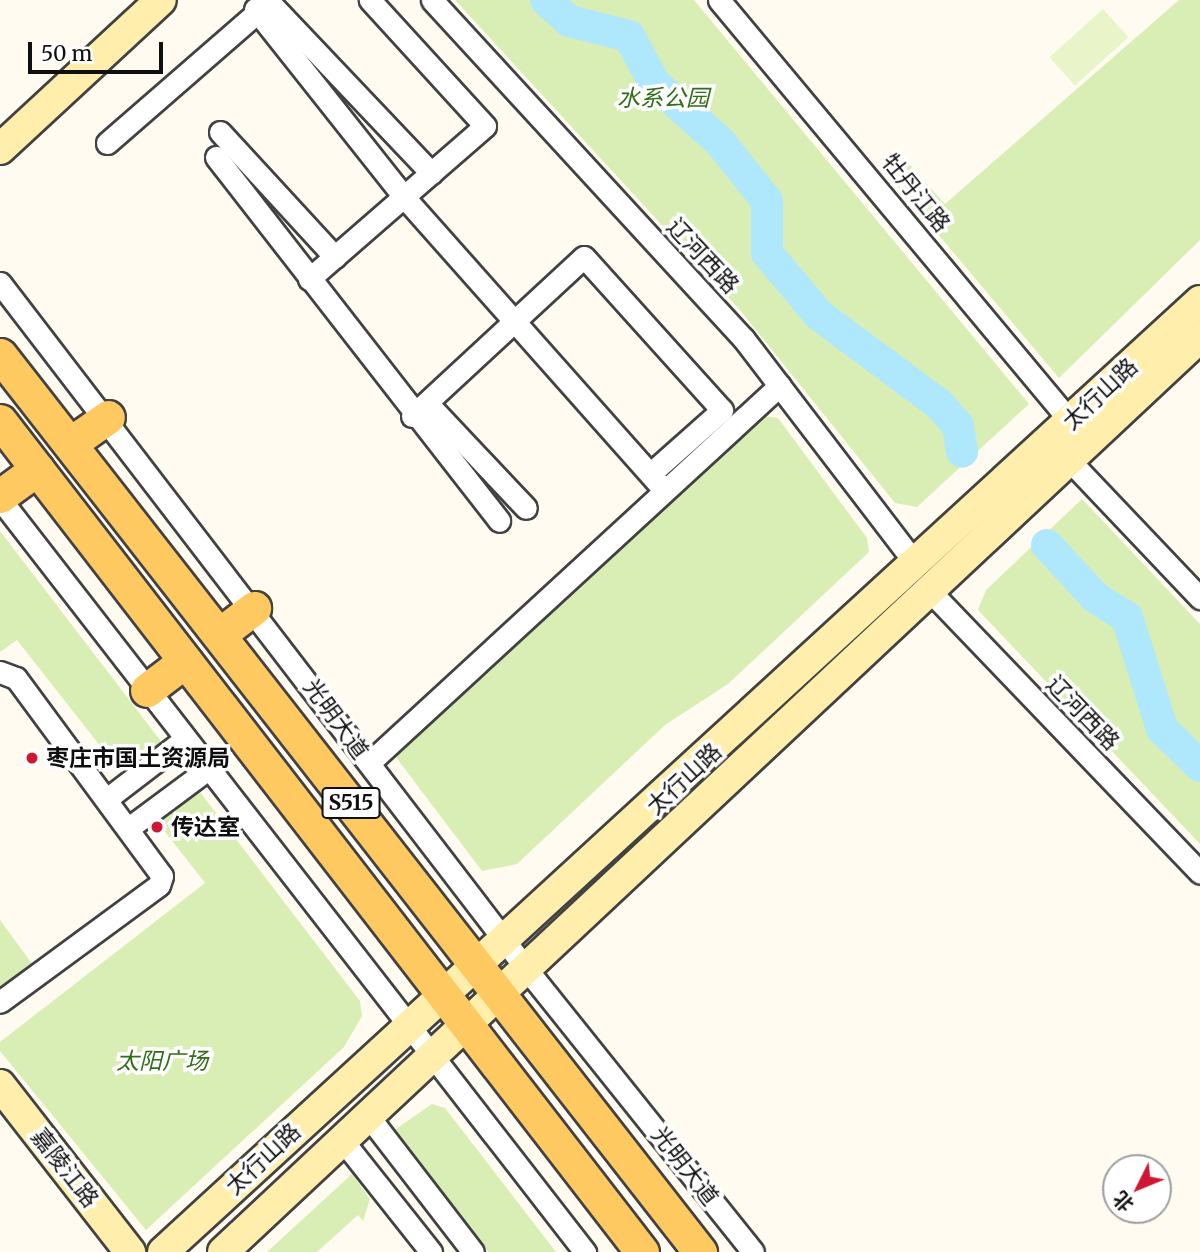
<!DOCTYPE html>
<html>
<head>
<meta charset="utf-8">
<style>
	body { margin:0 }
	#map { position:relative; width:1200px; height:1252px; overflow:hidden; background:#fffbf1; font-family:Merriweather,"Noto Sans SC",serif }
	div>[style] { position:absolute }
	.green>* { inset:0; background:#d8eeb5 }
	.pitch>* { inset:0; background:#e9f5c8; transform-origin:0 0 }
	.river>* { height:32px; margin:-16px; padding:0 16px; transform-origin:16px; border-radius:16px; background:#afe7fd }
	.roads { filter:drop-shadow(2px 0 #424242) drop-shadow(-2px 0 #424242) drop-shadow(0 2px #424242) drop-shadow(0 -2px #424242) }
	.street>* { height:21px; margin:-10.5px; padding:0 10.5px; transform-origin:10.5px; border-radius:10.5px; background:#fff }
	.secondary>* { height:30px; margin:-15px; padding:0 15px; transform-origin:15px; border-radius:15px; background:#ffeeac }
	.primary>* { height:33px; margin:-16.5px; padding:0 16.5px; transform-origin:16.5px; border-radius:16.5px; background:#ffc961 }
	.dots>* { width:19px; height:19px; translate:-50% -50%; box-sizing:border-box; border:4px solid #fff; border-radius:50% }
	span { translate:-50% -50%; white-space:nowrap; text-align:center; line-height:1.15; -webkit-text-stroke:7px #fff; paint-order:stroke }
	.shield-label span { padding:2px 5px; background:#fff; border:2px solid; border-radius:5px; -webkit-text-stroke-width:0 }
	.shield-label { font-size:21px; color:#0f0f0f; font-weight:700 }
	.park-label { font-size:23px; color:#316e17; font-style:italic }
	.street-label { font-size:23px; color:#0f0f0f }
	.poi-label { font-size:23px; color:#0f0f0f; font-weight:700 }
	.left { translate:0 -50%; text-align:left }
	.north { position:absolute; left:1102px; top:1154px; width:70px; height:70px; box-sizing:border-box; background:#fff; border:2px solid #9f9f9f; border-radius:50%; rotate:227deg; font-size:19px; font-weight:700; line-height:28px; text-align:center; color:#0f0f0f }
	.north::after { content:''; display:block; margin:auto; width:24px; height:32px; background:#cf1731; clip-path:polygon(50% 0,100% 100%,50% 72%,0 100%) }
	.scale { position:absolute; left:28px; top:42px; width:135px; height:32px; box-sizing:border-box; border:4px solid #0f0f0f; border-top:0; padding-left:9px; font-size:21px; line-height:24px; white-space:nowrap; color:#0f0f0f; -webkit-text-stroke:5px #fff; paint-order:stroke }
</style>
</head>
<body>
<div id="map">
	<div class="green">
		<i style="clip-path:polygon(455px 0,694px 0,1029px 404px,917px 507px,895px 503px,740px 310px)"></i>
		<i style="clip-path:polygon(1179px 0,1200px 0,1200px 240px,1059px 378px,884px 170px,899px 153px,945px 204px)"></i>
		<i style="clip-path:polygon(764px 416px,778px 418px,867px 538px,869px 552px,728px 684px,665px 725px,517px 864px,482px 871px,395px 756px)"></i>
		<i style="clip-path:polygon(1082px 499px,1200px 624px,1200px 844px,978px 610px,986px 590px)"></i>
		<i style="clip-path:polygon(0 531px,163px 744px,123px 775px,17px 640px,0 652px)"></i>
		<i style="clip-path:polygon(193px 783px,360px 1001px,362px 1016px,344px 1047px,146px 1230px,0 1051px,0 1042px,205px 883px,152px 815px)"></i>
		<i style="clip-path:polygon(0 920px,33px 965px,0 989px)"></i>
		<i style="clip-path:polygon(432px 1104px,445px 1108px,556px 1252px,488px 1252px,471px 1233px,393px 1131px)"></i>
		<i style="clip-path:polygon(352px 1174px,370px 1199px,363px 1221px,358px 1215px,317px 1252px,267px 1252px)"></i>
	</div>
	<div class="pitch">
		<i style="left:1103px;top:9px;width:38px;height:72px;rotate:48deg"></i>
	</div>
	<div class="river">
		<i style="left:546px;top:0;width:31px;rotate:42deg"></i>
		<i style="left:569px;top:21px;width:62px;rotate:14deg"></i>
		<i style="left:629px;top:36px;width:55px;rotate:61.6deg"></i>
		<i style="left:655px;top:84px;width:87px;rotate:41.7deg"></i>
		<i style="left:720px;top:142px;width:75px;rotate:51.5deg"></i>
		<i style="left:767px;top:201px;width:52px;rotate:90deg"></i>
		<i style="left:767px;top:253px;width:81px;rotate:50deg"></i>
		<i style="left:819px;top:315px;width:149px;rotate:36.6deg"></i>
		<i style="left:939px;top:404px;width:29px;rotate:49deg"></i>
		<i style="left:958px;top:426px;width:26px;rotate:81deg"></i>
		<i style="left:1047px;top:545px;width:72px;rotate:47.2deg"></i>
		<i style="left:1096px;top:598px;width:36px;rotate:32deg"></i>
		<i style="left:1127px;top:617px;width:117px;rotate:72.6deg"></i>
		<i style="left:1162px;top:729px;width:53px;rotate:44.2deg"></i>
	</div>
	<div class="roads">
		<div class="street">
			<i style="left:432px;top:0;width:459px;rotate:47.4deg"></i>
			<i style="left:743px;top:338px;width:285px;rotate:52.6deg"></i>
			<i style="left:719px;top:0;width:548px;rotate:50.18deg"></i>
			<i style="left:255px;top:9px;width:240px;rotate:51.6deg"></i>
			<i style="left:404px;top:197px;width:392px;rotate:48.4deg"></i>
			<i style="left:220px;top:132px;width:170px;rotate:47.4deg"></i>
			<i style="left:107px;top:143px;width:215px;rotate:-41deg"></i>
			<i style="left:269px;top:2px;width:236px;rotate:46.5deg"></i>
			<i style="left:216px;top:157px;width:461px;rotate:52.1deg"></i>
			<i style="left:309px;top:279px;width:233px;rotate:-41deg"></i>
			<i style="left:485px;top:126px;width:171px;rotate:-132.4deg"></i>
			<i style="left:0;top:283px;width:861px;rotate:52.5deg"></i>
			<i style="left:524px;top:966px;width:366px;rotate:51.3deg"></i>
			<i style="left:427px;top:403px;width:144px;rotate:46.7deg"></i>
			<i style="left:412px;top:416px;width:234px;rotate:-42.8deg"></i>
			<i style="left:584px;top:257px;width:206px;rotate:48deg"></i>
			<i style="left:722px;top:410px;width:95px;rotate:138.4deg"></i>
			<i style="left:1068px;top:459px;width:192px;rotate:46.5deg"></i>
			<i style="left:0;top:499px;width:954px;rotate:52.16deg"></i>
			<i style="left:928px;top:589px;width:393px;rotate:46.2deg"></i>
			<i style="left:0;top:672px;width:17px;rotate:21deg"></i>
			<i style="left:16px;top:678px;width:246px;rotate:53.6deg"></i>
			<i style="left:162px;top:876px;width:9px;rotate:108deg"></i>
			<i style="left:159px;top:885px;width:197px;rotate:143.7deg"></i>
			<i style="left:369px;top:763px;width:558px;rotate:-42.6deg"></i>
			<i style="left:108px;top:798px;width:97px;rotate:-37.5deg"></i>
			<i style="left:130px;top:827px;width:97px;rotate:-36.6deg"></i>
			<i style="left:369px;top:1117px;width:170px;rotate:52.4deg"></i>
			<i style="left:343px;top:1141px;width:142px;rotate:51.6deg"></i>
		</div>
		<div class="secondary">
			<i style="left:0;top:149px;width:219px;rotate:-42.8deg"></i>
			<i style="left:0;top:1085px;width:212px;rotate:52.1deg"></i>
			<i style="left:163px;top:1252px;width:1407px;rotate:-42.52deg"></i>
			<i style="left:223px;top:1252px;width:1339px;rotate:-43.12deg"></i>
		</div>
		<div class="primary">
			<i style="left:0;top:355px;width:1138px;rotate:52.03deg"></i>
			<i style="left:0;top:421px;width:1050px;rotate:52.31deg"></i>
			<i style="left:71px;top:443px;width:45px;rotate:-35.1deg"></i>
			<i style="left:0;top:496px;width:46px;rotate:-36.1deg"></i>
			<i style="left:220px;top:634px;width:43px;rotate:-37.4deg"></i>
			<i style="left:147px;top:690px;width:48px;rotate:-37.3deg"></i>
		</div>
	</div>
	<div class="dots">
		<i style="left:32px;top:758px;background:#cf1731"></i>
		<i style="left:157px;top:827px;background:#cf1731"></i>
	</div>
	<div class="shield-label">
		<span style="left:351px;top:803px">S515</span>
	</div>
	<div class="park-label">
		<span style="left:663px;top:98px">水系公园</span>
		<span style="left:162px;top:1061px">太阳广场</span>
	</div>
	<div class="street-label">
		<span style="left:916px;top:193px;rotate:51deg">牡丹江路</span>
		<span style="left:703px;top:256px;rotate:47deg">辽河西路</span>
		<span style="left:1100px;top:394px;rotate:-43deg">太行山路</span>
		<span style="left:1083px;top:713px;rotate:46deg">辽河西路</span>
		<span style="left:336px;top:719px;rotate:54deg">光明大道</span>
		<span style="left:684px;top:779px;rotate:-43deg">太行山路</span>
		<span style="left:263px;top:1159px;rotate:-43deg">太行山路</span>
		<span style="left:685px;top:1166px;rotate:52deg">光明大道</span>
		<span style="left:65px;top:1168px;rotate:52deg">嘉陵江路</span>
	</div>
	<div class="poi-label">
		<span class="left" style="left:46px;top:758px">枣庄市国土资源局</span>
		<span class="left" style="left:171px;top:827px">传达室</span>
	</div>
	<div class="north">北</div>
	<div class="scale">50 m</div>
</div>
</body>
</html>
